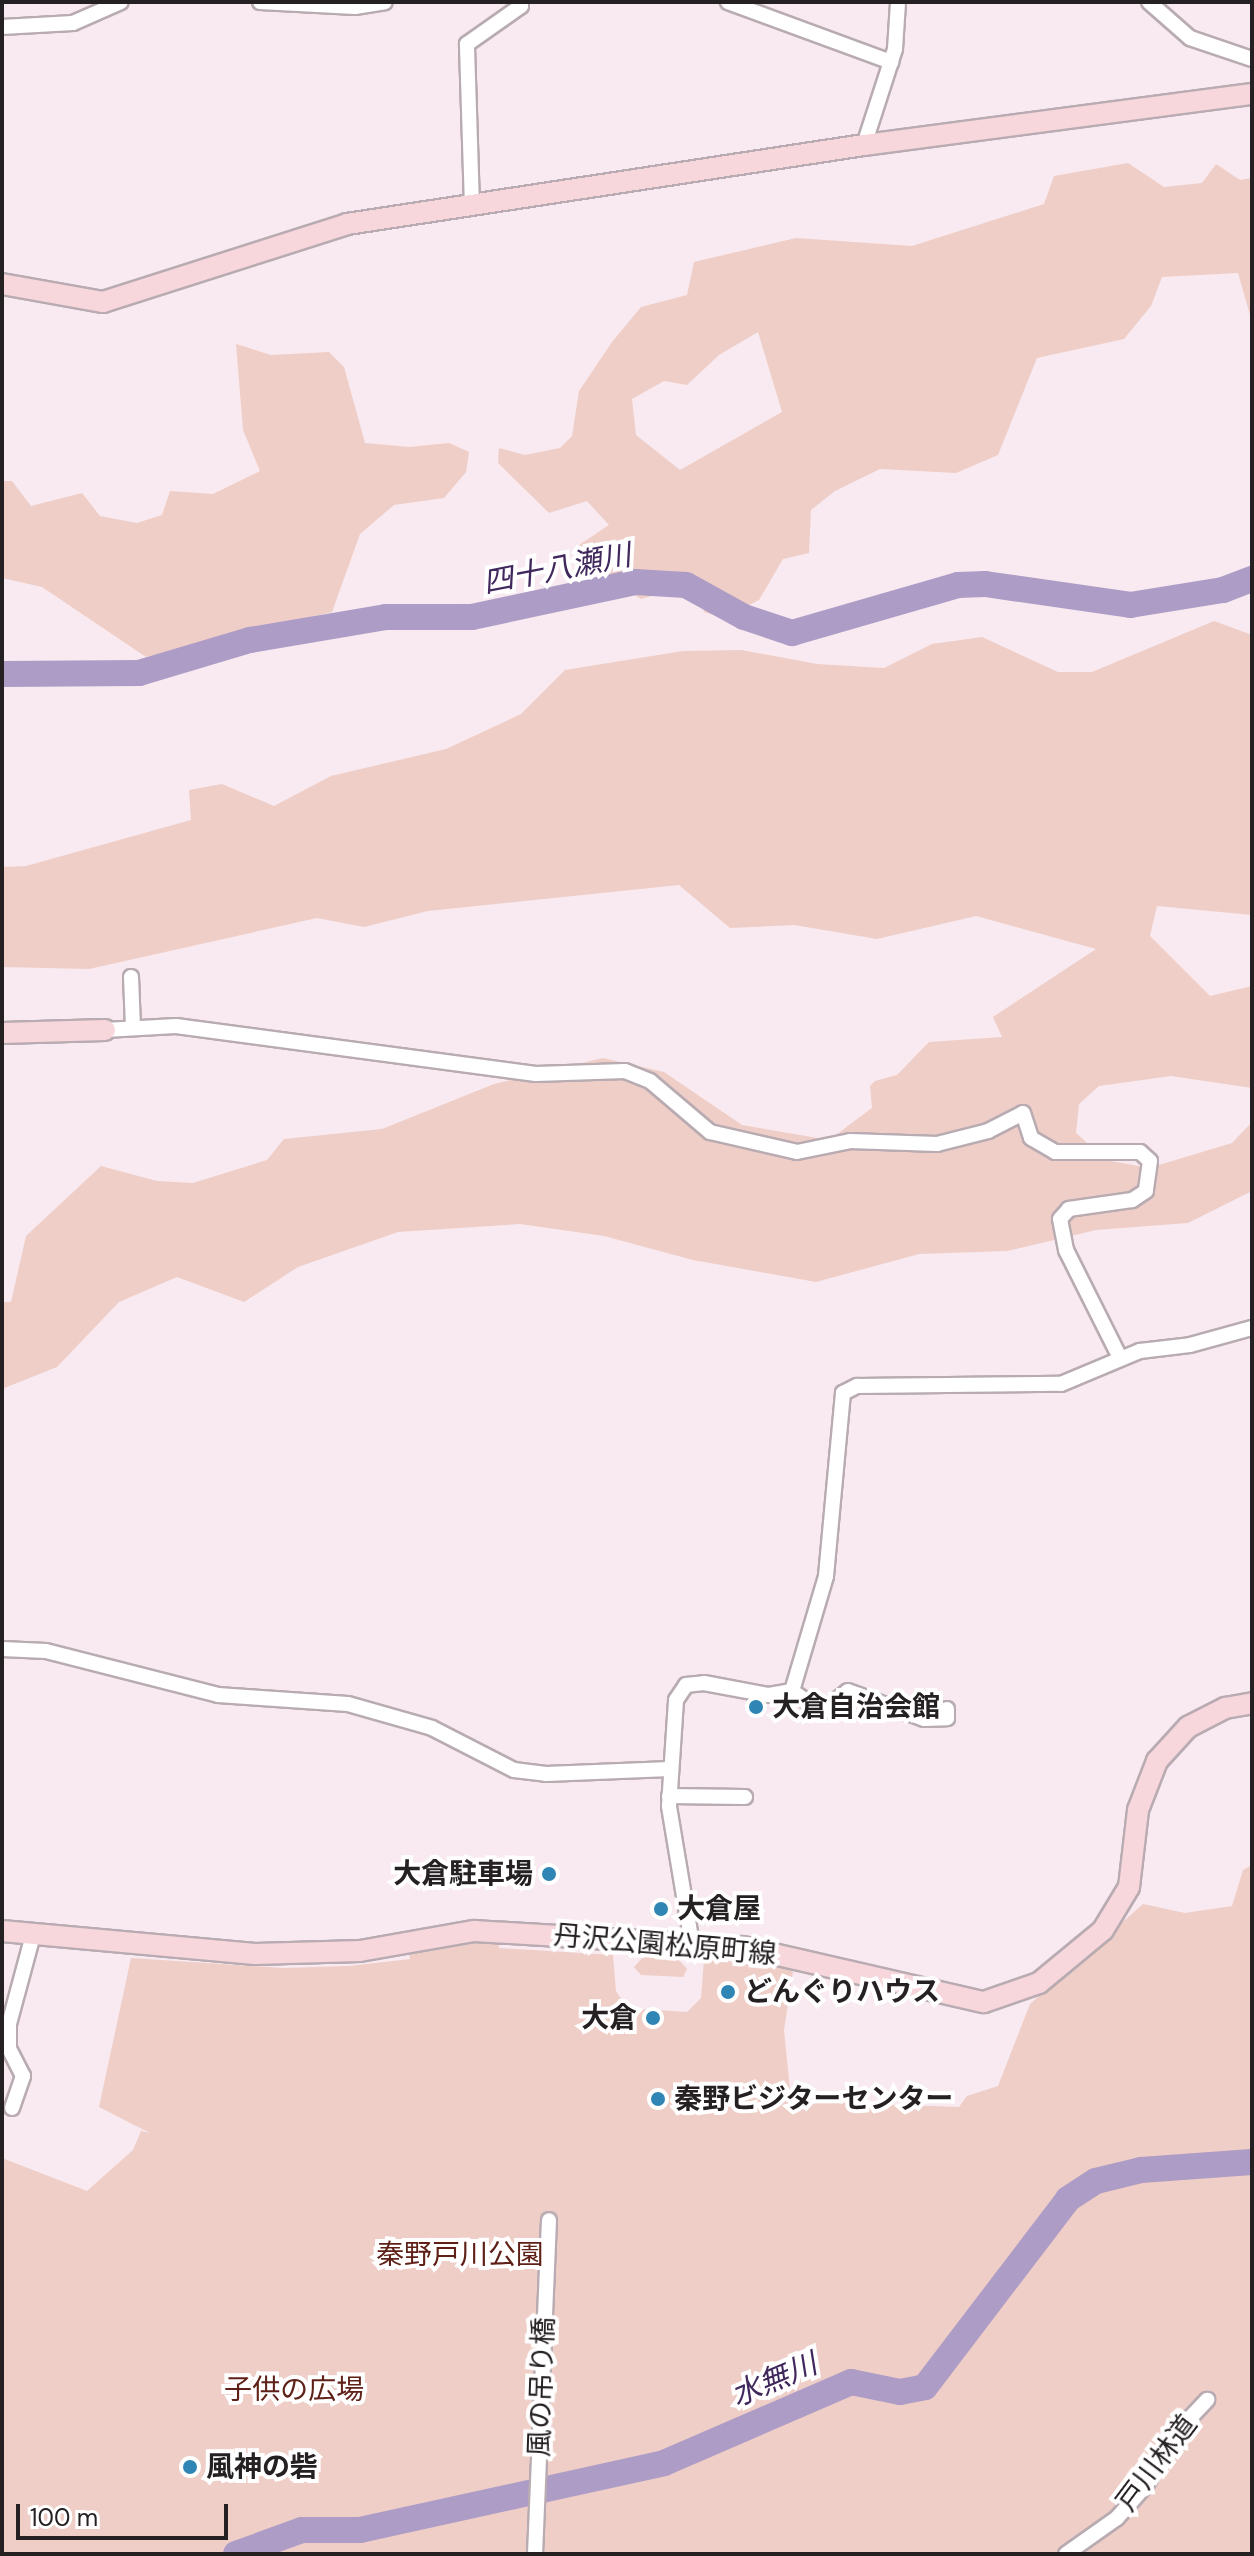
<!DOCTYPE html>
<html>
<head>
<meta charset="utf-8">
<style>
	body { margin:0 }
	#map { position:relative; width:1254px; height:2556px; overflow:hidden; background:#f8eaf0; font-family:"DM Sans","Noto Sans JP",sans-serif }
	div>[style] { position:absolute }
	.green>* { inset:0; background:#efcec7 }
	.river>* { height:26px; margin:-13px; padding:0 13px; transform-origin:13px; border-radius:13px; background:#ad9cc6 }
	.roads { filter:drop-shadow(2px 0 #b8abb1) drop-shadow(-2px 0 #b8abb1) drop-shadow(0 2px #b8abb1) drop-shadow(0 -2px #b8abb1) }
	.street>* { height:14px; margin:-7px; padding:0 7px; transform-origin:7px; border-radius:7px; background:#fff }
	.secondary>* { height:20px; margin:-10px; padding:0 10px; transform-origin:10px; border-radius:10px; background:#f7d6dc }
	.dots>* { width:22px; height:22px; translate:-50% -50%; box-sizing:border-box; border:4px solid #fff; border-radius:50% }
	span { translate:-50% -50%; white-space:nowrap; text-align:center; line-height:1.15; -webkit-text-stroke:8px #fff; paint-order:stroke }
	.poi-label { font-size:28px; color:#252022; font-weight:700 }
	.left { translate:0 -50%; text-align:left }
	.right { translate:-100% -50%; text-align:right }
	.street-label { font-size:28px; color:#252022 }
	.park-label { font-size:28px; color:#5f2117 }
	.water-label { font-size:30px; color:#40285d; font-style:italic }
	.frame { position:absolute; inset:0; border:4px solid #252022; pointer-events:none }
	.scale { position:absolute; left:16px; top:2504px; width:212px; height:36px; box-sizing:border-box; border:4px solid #252022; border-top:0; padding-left:10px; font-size:24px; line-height:28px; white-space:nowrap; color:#252022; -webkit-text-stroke:6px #fff; paint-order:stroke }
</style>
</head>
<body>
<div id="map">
	<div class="green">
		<i style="clip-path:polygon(evenodd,1128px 163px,1164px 187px,1202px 183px,1216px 164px,1240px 180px,1252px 178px,1252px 322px,1238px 273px,1162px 277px,1151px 306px,1124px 339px,1037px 358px,998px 455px,956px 473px,880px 469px,835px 491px,811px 510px,809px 553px,783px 559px,759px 600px,723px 618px,704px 612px,695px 583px,683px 575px,662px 593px,641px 599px,609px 579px,579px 545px,609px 525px,587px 501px,549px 513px,498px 463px,499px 448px,525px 455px,560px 448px,572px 436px,579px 391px,612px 342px,641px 307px,687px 295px,694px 262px,796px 238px,912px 246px,1044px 204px,1054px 176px,1128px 163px,758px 332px,782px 412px,680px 470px,636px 435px,632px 399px,664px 381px,687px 385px,719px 355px,758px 332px)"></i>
		<i style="clip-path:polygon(236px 344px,271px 355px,329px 352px,344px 367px,365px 443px,409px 447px,449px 443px,469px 452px,466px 472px,444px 498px,394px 505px,360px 534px,332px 612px,146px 657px,42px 587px,2px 578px,2px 481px,12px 481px,31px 506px,82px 493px,100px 516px,137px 523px,162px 515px,170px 491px,213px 494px,260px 471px,243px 430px)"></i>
		<i style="clip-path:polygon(1214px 621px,1252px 635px,1252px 915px,1157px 906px,1150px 936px,1210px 996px,1252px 986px,1252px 1088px,1171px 1076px,1099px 1086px,1079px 1104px,1076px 1133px,1106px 1160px,1149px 1168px,1232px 1143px,1252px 1122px,1252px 1191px,1188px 1223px,1096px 1230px,1007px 1251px,919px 1254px,816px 1282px,693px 1260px,604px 1236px,520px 1224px,398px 1232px,298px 1267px,244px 1302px,177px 1277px,119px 1302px,57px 1367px,2px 1389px,2px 1302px,11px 1302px,26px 1236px,101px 1166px,157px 1181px,193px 1183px,267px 1160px,284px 1139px,382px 1129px,494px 1084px,603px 1058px,664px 1072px,742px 1125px,829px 1140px,872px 1108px,870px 1086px,875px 1081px,897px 1075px,929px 1042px,1002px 1037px,993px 1017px,1096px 949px,976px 916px,877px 939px,794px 925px,730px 928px,679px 885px,428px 911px,364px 927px,317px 918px,89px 969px,2px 967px,2px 867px,26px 866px,191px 820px,189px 790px,222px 784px,274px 806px,331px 776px,446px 749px,521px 714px,565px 670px,683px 651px,741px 650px,817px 664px,884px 668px,932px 644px,982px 637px,1058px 672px,1092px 672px)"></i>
		<i style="clip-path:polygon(1252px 1865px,1252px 2554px,2px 2554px,2px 2158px,87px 2191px,133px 2150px,141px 2131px,150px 2133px,99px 2107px,131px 1958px,284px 1968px,349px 1966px,410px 1959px,409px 1952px,498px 1938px,499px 1948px,613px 1955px,616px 1991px,627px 2008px,687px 2012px,701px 1998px,704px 1959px,782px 1966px,793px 1972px,784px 2030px,790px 2090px,844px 2103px,959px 2107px,967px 2096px,998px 2086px,1030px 2004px,1143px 1904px,1185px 1913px,1232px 1906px,1243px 1870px)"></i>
		<i style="clip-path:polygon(643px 1957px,676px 1957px,687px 1969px,683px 1977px,641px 1975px,634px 1967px)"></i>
	</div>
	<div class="river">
		<i style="left:2px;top:674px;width:137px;rotate:-0.4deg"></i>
		<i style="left:139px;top:673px;width:116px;rotate:-16.6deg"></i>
		<i style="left:250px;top:640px;width:138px;rotate:-9.6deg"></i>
		<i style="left:386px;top:617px;width:86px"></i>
		<i style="left:472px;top:617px;width:167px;rotate:-12.1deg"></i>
		<i style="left:635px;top:582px;width:51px;rotate:3.4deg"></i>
		<i style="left:686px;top:585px;width:66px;rotate:28.9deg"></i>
		<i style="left:744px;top:617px;width:51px;rotate:18.4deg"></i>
		<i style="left:792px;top:633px;width:173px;rotate:-16.1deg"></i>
		<i style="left:958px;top:585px;width:27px;rotate:-2deg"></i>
		<i style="left:985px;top:584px;width:147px;rotate:8.2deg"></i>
		<i style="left:1130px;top:605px;width:94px;rotate:-9.2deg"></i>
		<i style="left:1223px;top:590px;width:31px;rotate:-21deg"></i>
		<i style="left:236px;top:2554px;width:70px;rotate:-20deg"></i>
		<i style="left:302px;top:2530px;width:58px"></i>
		<i style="left:360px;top:2530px;width:311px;rotate:-12.4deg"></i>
		<i style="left:664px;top:2463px;width:204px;rotate:-23.4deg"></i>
		<i style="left:851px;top:2382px;width:50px;rotate:11.5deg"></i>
		<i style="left:900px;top:2392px;width:25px;rotate:-11deg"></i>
		<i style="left:925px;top:2387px;width:236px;rotate:-52.7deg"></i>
		<i style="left:1068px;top:2199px;width:33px;rotate:-33deg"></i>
		<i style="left:1096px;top:2181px;width:46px;rotate:-13.7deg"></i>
		<i style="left:1141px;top:2170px;width:111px;rotate:-4.1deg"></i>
	</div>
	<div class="roads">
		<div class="street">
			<i style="left:260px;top:2px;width:95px;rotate:3deg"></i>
			<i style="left:355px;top:7px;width:30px;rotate:-9deg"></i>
			<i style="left:728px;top:2px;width:174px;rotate:20.2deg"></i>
			<i style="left:1149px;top:2px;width:55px;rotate:41.3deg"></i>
			<i style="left:1190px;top:38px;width:65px;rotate:18.7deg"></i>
			<i style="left:2px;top:27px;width:71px;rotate:-3.2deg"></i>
			<i style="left:73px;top:23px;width:52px;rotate:-23.6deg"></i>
			<i style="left:864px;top:145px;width:101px;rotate:-72.1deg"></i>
			<i style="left:895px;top:49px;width:47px;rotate:-86.3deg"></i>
			<i style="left:472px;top:206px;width:162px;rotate:-91.8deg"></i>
			<i style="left:467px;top:44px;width:66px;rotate:-35.1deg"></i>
			<i style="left:521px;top:6px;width:4px;rotate:-104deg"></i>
			<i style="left:131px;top:977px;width:50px;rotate:87.7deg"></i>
			<i style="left:105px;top:1030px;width:71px;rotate:-3.2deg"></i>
			<i style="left:176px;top:1026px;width:363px;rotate:7.6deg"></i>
			<i style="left:536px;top:1074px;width:89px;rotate:-1.9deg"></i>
			<i style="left:625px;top:1071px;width:27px;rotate:22deg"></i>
			<i style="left:650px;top:1081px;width:79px;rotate:40.4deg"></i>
			<i style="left:710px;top:1132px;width:89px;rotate:12.9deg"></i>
			<i style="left:797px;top:1152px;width:54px;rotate:-11.7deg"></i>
			<i style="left:850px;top:1141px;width:87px;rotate:2deg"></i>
			<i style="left:937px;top:1144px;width:53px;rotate:-14.3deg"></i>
			<i style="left:988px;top:1131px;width:39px;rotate:-27deg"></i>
			<i style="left:1023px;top:1113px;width:26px;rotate:72deg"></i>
			<i style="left:1031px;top:1138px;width:28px;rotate:30deg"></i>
			<i style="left:1055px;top:1152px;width:85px"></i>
			<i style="left:1140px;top:1152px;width:13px;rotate:42deg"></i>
			<i style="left:1150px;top:1161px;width:30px;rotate:98deg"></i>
			<i style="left:1146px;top:1191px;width:17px;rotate:147deg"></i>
			<i style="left:1132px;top:1200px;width:64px;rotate:171.9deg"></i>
			<i style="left:1069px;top:1209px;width:13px;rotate:132deg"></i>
			<i style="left:1060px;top:1219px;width:32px;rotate:79deg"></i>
			<i style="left:1066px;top:1250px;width:121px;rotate:63.4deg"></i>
			<i style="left:2px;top:1649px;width:44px;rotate:2.6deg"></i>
			<i style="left:46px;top:1651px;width:178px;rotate:14.3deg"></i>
			<i style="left:218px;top:1695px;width:130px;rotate:4deg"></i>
			<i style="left:348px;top:1704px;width:87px;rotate:15.9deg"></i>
			<i style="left:432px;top:1728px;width:92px;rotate:27.1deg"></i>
			<i style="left:514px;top:1770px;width:32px;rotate:7deg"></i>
			<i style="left:546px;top:1774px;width:124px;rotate:-2.3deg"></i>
			<i style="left:792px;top:1691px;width:120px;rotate:-73.5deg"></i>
			<i style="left:826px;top:1576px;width:184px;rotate:-84.7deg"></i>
			<i style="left:843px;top:1393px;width:16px;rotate:-27deg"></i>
			<i style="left:857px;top:1386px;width:204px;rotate:-0.6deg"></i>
			<i style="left:1061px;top:1384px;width:86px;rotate:-22.7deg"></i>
			<i style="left:1140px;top:1351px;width:50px;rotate:-6.8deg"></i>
			<i style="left:1190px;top:1345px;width:64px;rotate:-15.3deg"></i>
			<i style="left:669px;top:1796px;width:76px;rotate:0.8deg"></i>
			<i style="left:692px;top:1944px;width:140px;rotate:-99.5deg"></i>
			<i style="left:669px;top:1806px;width:106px;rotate:-86.2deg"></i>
			<i style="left:676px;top:1700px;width:18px;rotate:-56deg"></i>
			<i style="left:686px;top:1685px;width:18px;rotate:-6deg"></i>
			<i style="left:704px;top:1683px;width:66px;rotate:10.5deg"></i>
			<i style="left:769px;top:1695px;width:23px;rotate:-10deg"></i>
			<i style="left:792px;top:1691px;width:37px;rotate:35deg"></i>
			<i style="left:822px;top:1712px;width:33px;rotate:-39deg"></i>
			<i style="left:848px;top:1691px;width:81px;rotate:20.2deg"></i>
			<i style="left:924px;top:1719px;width:23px;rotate:-2deg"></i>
			<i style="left:947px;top:1718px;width:9px;rotate:-90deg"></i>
			<i style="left:12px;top:2108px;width:34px;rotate:-71deg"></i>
			<i style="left:23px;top:2076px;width:31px;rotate:-117deg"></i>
			<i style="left:9px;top:2048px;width:24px;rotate:-90deg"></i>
			<i style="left:9px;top:2024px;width:92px;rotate:-74.9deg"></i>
			<i style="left:535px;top:2554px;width:334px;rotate:-87.6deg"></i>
			<i style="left:1066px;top:2554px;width:62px;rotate:-35.2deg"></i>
			<i style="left:1117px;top:2518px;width:45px;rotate:-48.6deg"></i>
			<i style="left:1147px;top:2484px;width:55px;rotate:-61.6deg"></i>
			<i style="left:1173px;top:2436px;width:50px;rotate:-46.6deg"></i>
		</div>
		<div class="secondary">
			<i style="left:2px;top:284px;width:103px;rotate:10.1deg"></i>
			<i style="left:103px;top:302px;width:256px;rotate:-17.7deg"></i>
			<i style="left:347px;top:224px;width:523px;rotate:-8.69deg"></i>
			<i style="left:864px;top:145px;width:391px;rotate:-7.5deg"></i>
			<i style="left:2px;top:1033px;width:103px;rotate:-1.7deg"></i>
			<i style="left:2px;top:1931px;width:254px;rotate:5.2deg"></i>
			<i style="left:255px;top:1954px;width:105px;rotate:-1.6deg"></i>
			<i style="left:360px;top:1951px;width:116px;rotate:-10deg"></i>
			<i style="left:474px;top:1931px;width:269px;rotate:3.4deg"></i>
			<i style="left:743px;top:1947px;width:247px;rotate:12.9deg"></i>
			<i style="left:984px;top:2002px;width:58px;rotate:-19.1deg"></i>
			<i style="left:1039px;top:1983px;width:83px;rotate:-39.6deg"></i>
			<i style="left:1103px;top:1930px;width:50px;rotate:-58.8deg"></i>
			<i style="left:1129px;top:1887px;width:78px;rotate:-83.3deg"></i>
			<i style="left:1138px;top:1810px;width:53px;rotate:-68.8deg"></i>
			<i style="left:1157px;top:1761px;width:46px;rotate:-47.6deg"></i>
			<i style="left:1188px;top:1727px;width:42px;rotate:-27.2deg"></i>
			<i style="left:1225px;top:1708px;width:27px;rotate:-10deg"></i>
		</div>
	</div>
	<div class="dots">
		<i style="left:756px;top:1707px;background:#2f85b4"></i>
		<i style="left:549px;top:1874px;background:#2f85b4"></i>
		<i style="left:661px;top:1909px;background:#2f85b4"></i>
		<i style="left:728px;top:1992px;background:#2f85b4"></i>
		<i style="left:653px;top:2018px;background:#2f85b4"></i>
		<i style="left:658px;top:2099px;background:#2f85b4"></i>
		<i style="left:190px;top:2467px;background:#2f85b4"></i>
	</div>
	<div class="poi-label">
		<span class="left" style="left:772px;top:1707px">大倉自治会館</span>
		<span class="right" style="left:533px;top:1874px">大倉駐車場</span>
		<span class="left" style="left:677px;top:1909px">大倉屋</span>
		<span class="left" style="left:744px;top:1992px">どんぐりハウス</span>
		<span class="right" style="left:637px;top:2018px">大倉</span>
		<span class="left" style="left:674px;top:2099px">秦野ビジターセンター</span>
		<span class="left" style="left:206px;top:2467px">風神の砦</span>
	</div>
	<div class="street-label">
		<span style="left:665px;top:1945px;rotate:5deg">丹沢公園松原町線</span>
		<span style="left:542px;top:2387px;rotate:-88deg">風の吊り橋</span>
		<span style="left:1157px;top:2463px;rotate:-53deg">戸川林道</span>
	</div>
	<div class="park-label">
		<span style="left:460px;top:2255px">秦野戸川公園</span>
		<span style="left:294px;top:2390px">子供の広場</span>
	</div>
	<div class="water-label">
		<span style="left:557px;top:569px;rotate:-11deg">四十八瀬川</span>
		<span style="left:774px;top:2380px;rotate:-23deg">水無川</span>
	</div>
	<div class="frame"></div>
	<div class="scale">100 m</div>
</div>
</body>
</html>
